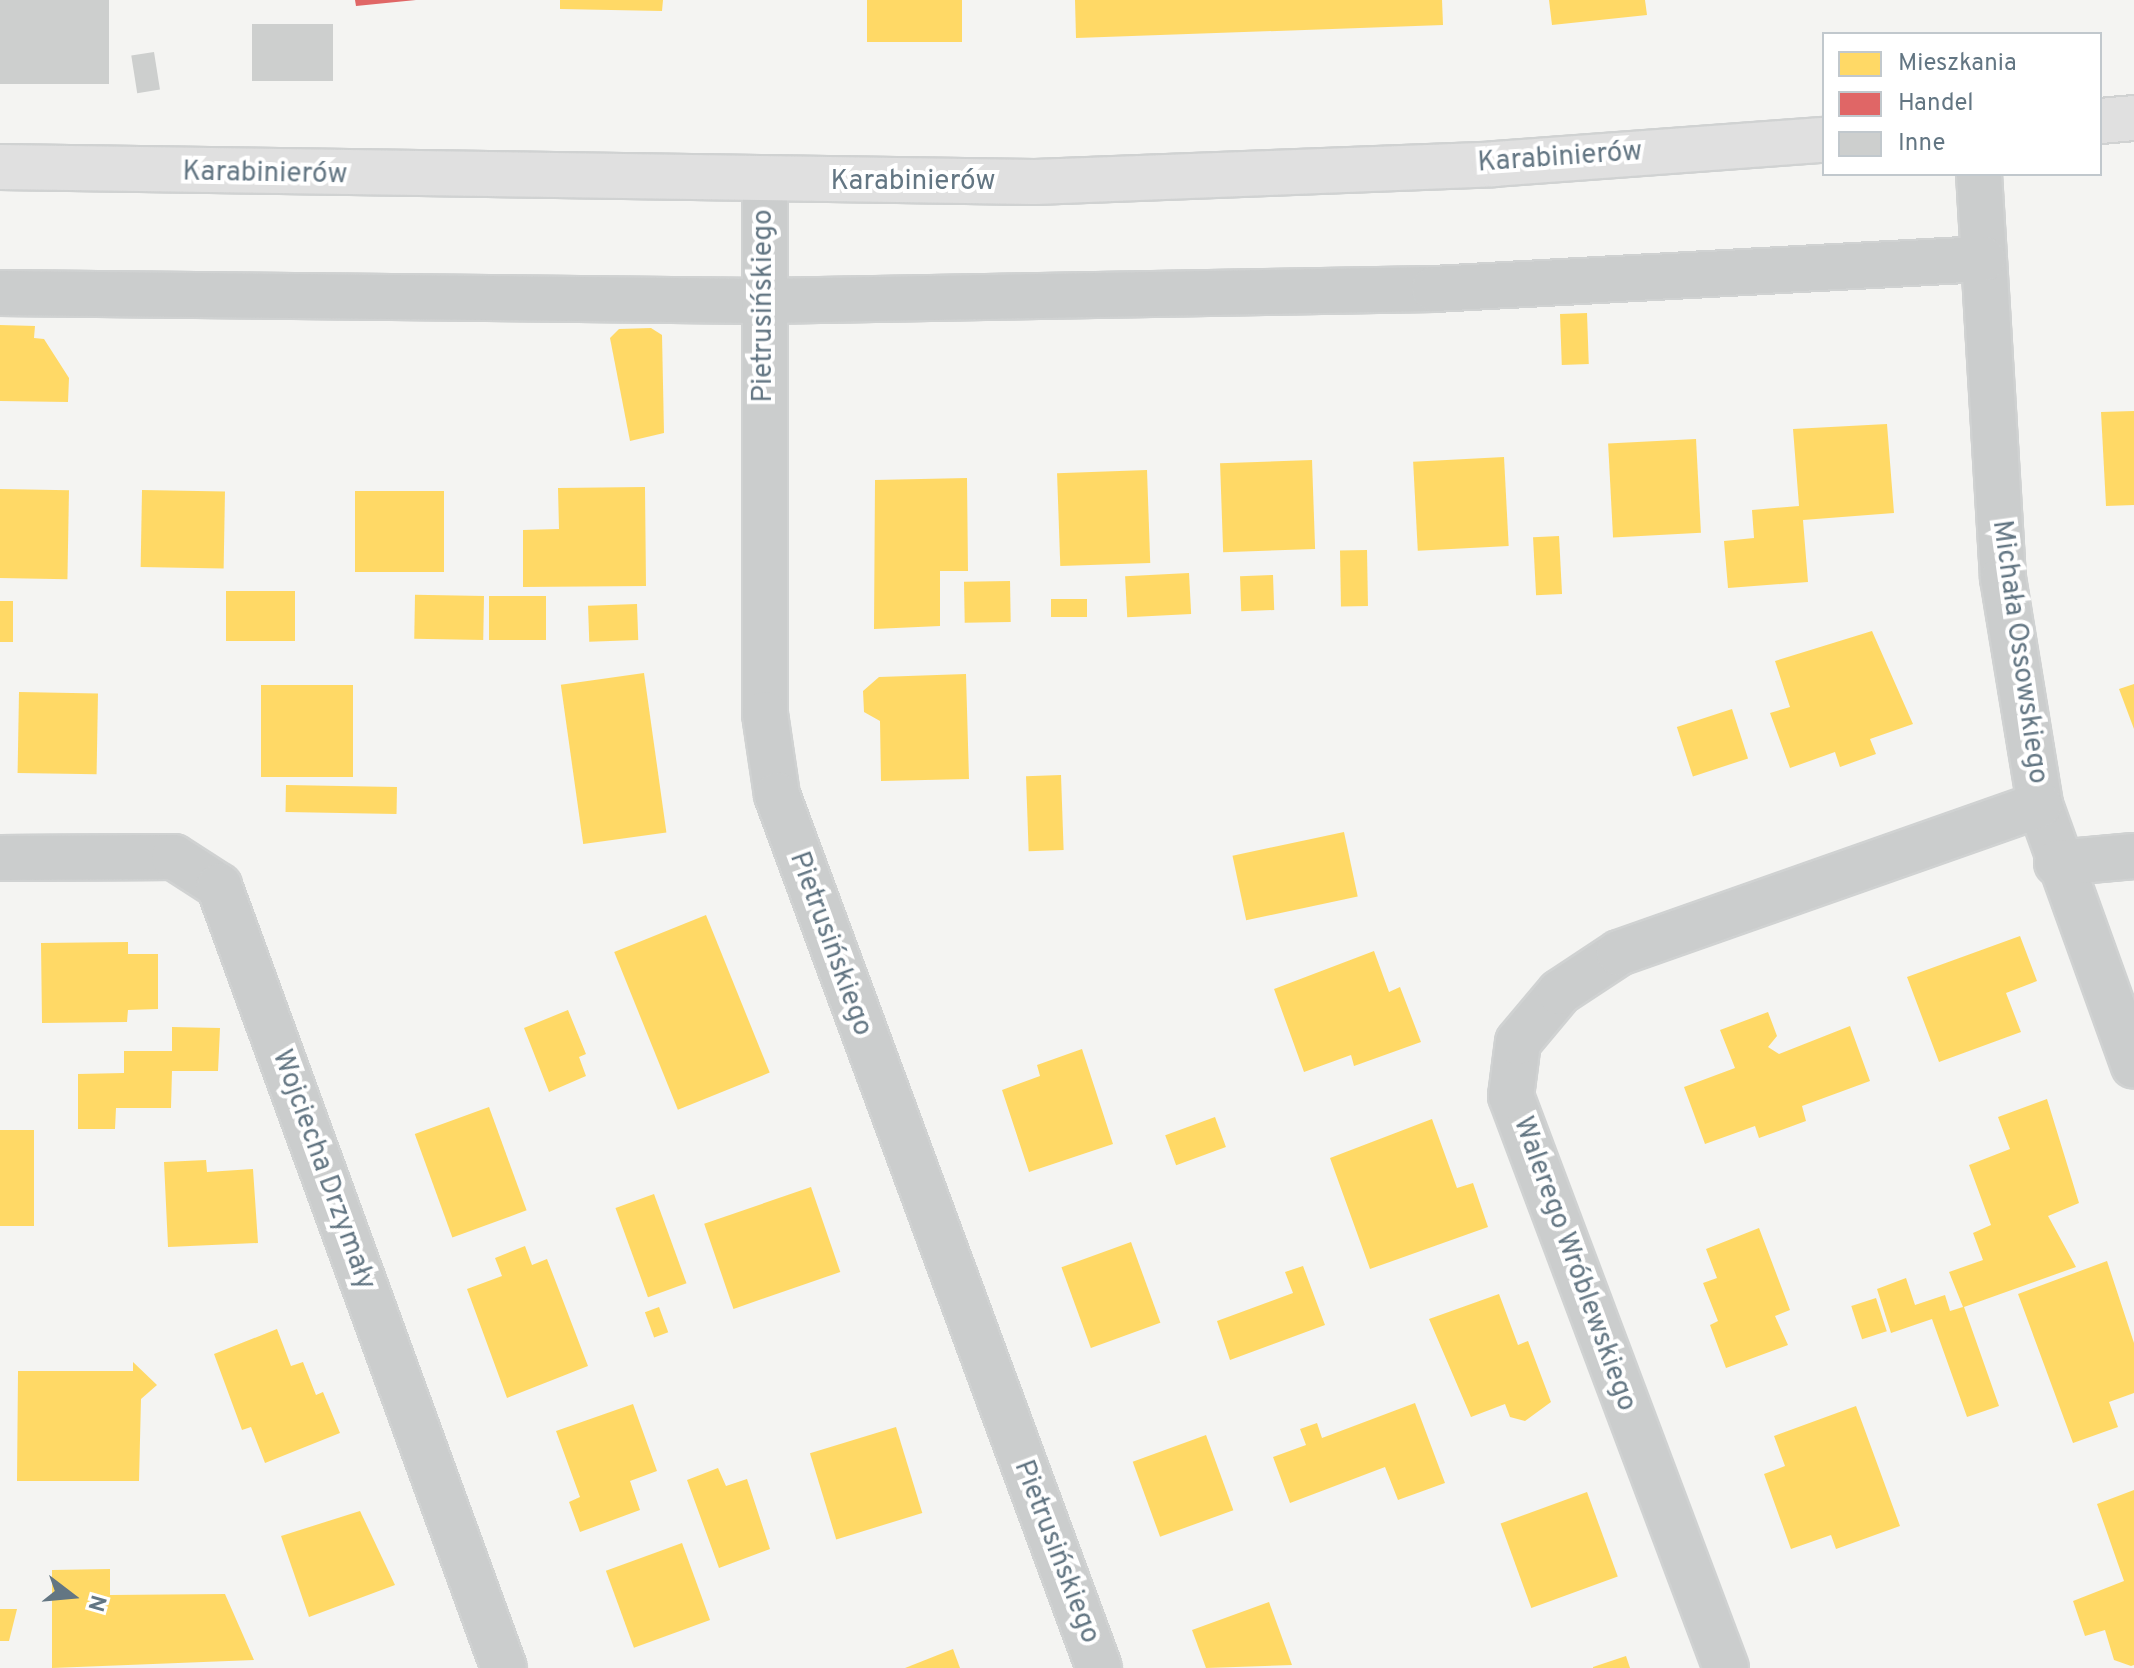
<!DOCTYPE html>
<html>
<head>
<meta charset="utf-8">
<style>
	body { margin:0 }
	#map { position:relative; width:2134px; height:1668px; overflow:hidden; background:#f4f4f2; font-family:Overpass,sans-serif }
	div>[style] { position:absolute }
	.homes>* { inset:0; background:#ffd966; transform-origin:0 0 }
	.shops>* { inset:0; background:#e06666 }
	.building>* { inset:0; background:#cdcfce; transform-origin:0 0 }
	.roads { filter:drop-shadow(2px 0 #d0d2d2) drop-shadow(-2px 0 #d0d2d2) drop-shadow(0 2px #d0d2d2) drop-shadow(0 -2px #d0d2d2) }
	.minor>* { height:44px; margin:-22px; padding:0 22px; transform-origin:22px; border-radius:22px; background:#cbcdcd }
	.secondary>* { height:44px; margin:-22px; padding:0 22px; transform-origin:22px; border-radius:22px; background:#e0e0e0 }
	span { translate:-50% -50%; white-space:nowrap; text-align:center; line-height:1.15; -webkit-text-stroke:8px #fff; paint-order:stroke }
	.street-label { font-size:28px; color:#637683 }
	.legend { position:absolute; left:1822px; top:32px; width:280px; height:144px; box-sizing:border-box; background:#fff; border:2px solid #c1c8cd; margin:0; padding:10px 14px; list-style:none; font-size:24px; color:#637683 }
	.legend li { display:flex; align-items:center; gap:16px; height:40px }
	.legend b { width:40px; border:2px solid #c1c8cd }
	.north { position:absolute; left:32px; top:1556px; width:80px; height:80px; -webkit-text-stroke:6px #fff; paint-order:stroke; rotate:106deg; font-size:22px; font-weight:700; line-height:32px; text-align:center; color:#637683 }
	.north::after { content:''; display:block; margin:auto; width:28px; height:36px; background:#637683; clip-path:polygon(50% 0,100% 100%,50% 72%,0 100%) }
</style>
</head>
<body>
<div id="map">
	<div class="homes">
		<i style="clip-path:polygon(560px 0,663px 0,662px 11px,560px 9px)"></i>
		<i style="left:867px;top:0;width:95px;height:42px"></i>
		<i style="clip-path:polygon(1075px 0,1442px 0,1443px 25px,1076px 38px)"></i>
		<i style="clip-path:polygon(1549px 0,1645px 0,1647px 15px,1552px 25px)"></i>
		<i style="left:1587px;top:313px;width:51px;height:27px;rotate:88deg"></i>
		<i style="clip-path:polygon(0 325px,35px 326px,34px 338px,44px 339px,69px 378px,68px 402px,0 401px)"></i>
		<i style="clip-path:polygon(651px 328px,662px 335px,664px 433px,630px 441px,610px 338px,619px 329px)"></i>
		<i style="clip-path:polygon(2134px 411px,2134px 505px,2106px 506px,2101px 412px)"></i>
		<i style="clip-path:polygon(1887px 424px,1894px 513px,1803px 520px,1808px 582px,1728px 588px,1724px 541px,1754px 538px,1752px 510px,1799px 506px,1793px 429px)"></i>
		<i style="left:1696px;top:439px;width:94px;height:88px;rotate:87deg"></i>
		<i style="left:1504px;top:457px;width:89px;height:91px;rotate:87deg"></i>
		<i style="left:1312px;top:460px;width:89px;height:92px;rotate:88deg"></i>
		<i style="left:1147px;top:470px;width:93px;height:90px;rotate:88deg"></i>
		<i style="clip-path:polygon(967px 478px,968px 571px,940px 571px,940px 626px,874px 629px,875px 480px)"></i>
		<i style="clip-path:polygon(645px 487px,646px 586px,523px 587px,523px 530px,559px 529px,558px 488px)"></i>
		<i style="left:0;top:489px;width:69px;height:89px;rotate:1deg"></i>
		<i style="left:142px;top:490px;width:83px;height:77px;rotate:1deg"></i>
		<i style="left:355px;top:491px;width:89px;height:81px"></i>
		<i style="left:1559px;top:536px;width:58px;height:26px;rotate:87deg"></i>
		<i style="left:1367px;top:550px;width:56px;height:27px;rotate:89deg"></i>
		<i style="left:1189px;top:573px;width:41px;height:64px;rotate:87deg"></i>
		<i style="left:1273px;top:575px;width:35px;height:33px;rotate:88deg"></i>
		<i style="left:1010px;top:581px;width:41px;height:46px;rotate:89deg"></i>
		<i style="left:226px;top:591px;width:69px;height:50px"></i>
		<i style="left:484px;top:596px;width:44px;height:69px;rotate:91deg"></i>
		<i style="left:546px;top:596px;width:44px;height:57px;rotate:90deg"></i>
		<i style="left:1087px;top:599px;width:18px;height:36px;rotate:90deg"></i>
		<i style="left:0;top:601px;width:13px;height:41px"></i>
		<i style="left:637px;top:604px;width:36px;height:49px;rotate:88deg"></i>
		<i style="clip-path:polygon(1872px 631px,1913px 724px,1870px 739px,1876px 754px,1840px 767px,1835px 752px,1790px 768px,1770px 713px,1790px 707px,1775px 661px)"></i>
		<i style="left:644px;top:673px;width:161px;height:84px;rotate:82deg"></i>
		<i style="clip-path:polygon(966px 674px,969px 779px,881px 781px,880px 721px,864px 712px,863px 691px,879px 677px)"></i>
		<i style="clip-path:polygon(2134px 684px,2134px 729px,2119px 689px)"></i>
		<i style="left:261px;top:685px;width:92px;height:92px"></i>
		<i style="left:19px;top:692px;width:79px;height:81px;rotate:1deg"></i>
		<i style="left:1732px;top:709px;width:52px;height:58px;rotate:72deg"></i>
		<i style="left:1061px;top:775px;width:75px;height:35px;rotate:88deg"></i>
		<i style="left:286px;top:785px;width:111px;height:27px;rotate:1deg"></i>
		<i style="left:1344px;top:832px;width:66px;height:114px;rotate:78deg"></i>
		<i style="left:706px;top:915px;width:170px;height:99px;rotate:68deg"></i>
		<i style="clip-path:polygon(2020px 936px,2037px 981px,2006px 993px,2021px 1032px,1939px 1062px,1907px 977px)"></i>
		<i style="clip-path:polygon(128px 942px,128px 954px,158px 954px,158px 1009px,128px 1010px,127px 1022px,42px 1023px,41px 943px)"></i>
		<i style="clip-path:polygon(1374px 951px,1389px 992px,1400px 987px,1421px 1042px,1354px 1066px,1351px 1055px,1304px 1072px,1274px 989px)"></i>
		<i style="clip-path:polygon(568px 1010px,586px 1054px,579px 1057px,586px 1076px,549px 1092px,524px 1028px)"></i>
		<i style="clip-path:polygon(1768px 1012px,1777px 1036px,1768px 1047px,1779px 1054px,1850px 1026px,1870px 1081px,1802px 1106px,1806px 1121px,1759px 1138px,1755px 1126px,1705px 1144px,1684px 1087px,1735px 1068px,1720px 1030px)"></i>
		<i style="clip-path:polygon(172px 1027px,220px 1028px,218px 1071px,172px 1071px,171px 1108px,116px 1108px,115px 1129px,78px 1129px,78px 1074px,124px 1073px,124px 1051px,172px 1051px)"></i>
		<i style="clip-path:polygon(1082px 1049px,1113px 1144px,1029px 1172px,1002px 1090px,1040px 1076px,1037px 1065px)"></i>
		<i style="clip-path:polygon(2047px 1099px,2079px 1203px,2048px 1216px,2076px 1267px,1964px 1307px,1999px 1406px,1967px 1417px,1932px 1319px,1891px 1333px,1877px 1289px,1906px 1278px,1915px 1305px,1945px 1295px,1950px 1311px,1963px 1307px,1949px 1272px,1983px 1260px,1973px 1233px,1991px 1225px,1969px 1165px,2010px 1149px,1998px 1117px)"></i>
		<i style="left:489px;top:1107px;width:110px;height:79px;rotate:70deg"></i>
		<i style="left:1215px;top:1117px;width:32px;height:53px;rotate:70deg"></i>
		<i style="clip-path:polygon(1432px 1119px,1457px 1188px,1473px 1183px,1488px 1227px,1370px 1269px,1330px 1158px)"></i>
		<i style="left:0;top:1130px;width:34px;height:96px"></i>
		<i style="clip-path:polygon(206px 1160px,207px 1172px,253px 1169px,258px 1243px,168px 1247px,164px 1162px)"></i>
		<i style="left:811px;top:1187px;width:90px;height:113px;rotate:71deg"></i>
		<i style="left:654px;top:1194px;width:95px;height:41px;rotate:70deg"></i>
		<i style="clip-path:polygon(1759px 1228px,1790px 1310px,1775px 1316px,1788px 1345px,1726px 1368px,1710px 1325px,1718px 1321px,1703px 1283px,1717px 1278px,1706px 1249px)"></i>
		<i style="left:1131px;top:1242px;width:86px;height:74px;rotate:70deg"></i>
		<i style="clip-path:polygon(525px 1246px,532px 1265px,547px 1259px,588px 1366px,507px 1398px,467px 1289px,502px 1276px,495px 1258px)"></i>
		<i style="clip-path:polygon(2107px 1261px,2134px 1343px,2134px 1393px,2109px 1402px,2118px 1427px,2073px 1443px,2018px 1294px)"></i>
		<i style="clip-path:polygon(1303px 1266px,1325px 1325px,1230px 1360px,1217px 1321px,1293px 1293px,1285px 1272px)"></i>
		<i style="clip-path:polygon(1499px 1294px,1518px 1345px,1528px 1341px,1551px 1402px,1525px 1421px,1510px 1417px,1505px 1404px,1471px 1417px,1429px 1319px)"></i>
		<i style="left:1876px;top:1298px;width:35px;height:26px;rotate:72deg"></i>
		<i style="left:659px;top:1307px;width:27px;height:15px;rotate:70deg"></i>
		<i style="clip-path:polygon(277px 1329px,291px 1366px,303px 1362px,316px 1395px,323px 1392px,340px 1433px,265px 1463px,251px 1427px,242px 1430px,214px 1354px)"></i>
		<i style="clip-path:polygon(133px 1362px,157px 1385px,141px 1399px,139px 1481px,17px 1481px,18px 1371px,133px 1371px)"></i>
		<i style="clip-path:polygon(1415px 1403px,1445px 1483px,1398px 1500px,1385px 1467px,1290px 1503px,1273px 1457px,1306px 1445px,1300px 1429px,1317px 1423px,1322px 1438px)"></i>
		<i style="clip-path:polygon(633px 1404px,657px 1471px,630px 1481px,640px 1510px,580px 1532px,569px 1502px,580px 1497px,556px 1431px)"></i>
		<i style="clip-path:polygon(1856px 1406px,1900px 1526px,1836px 1549px,1831px 1535px,1791px 1549px,1764px 1474px,1785px 1466px,1774px 1436px)"></i>
		<i style="left:896px;top:1427px;width:90px;height:90px;rotate:73deg"></i>
		<i style="left:1206px;top:1435px;width:80px;height:78px;rotate:70deg"></i>
		<i style="clip-path:polygon(718px 1468px,726px 1486px,747px 1479px,770px 1549px,719px 1568px,687px 1480px)"></i>
		<i style="clip-path:polygon(2134px 1490px,2134px 1665px,2131px 1666px,2114px 1660px,2105px 1630px,2085px 1636px,2073px 1601px,2124px 1581px,2097px 1504px)"></i>
		<i style="left:1587px;top:1492px;width:90px;height:92px;rotate:70deg"></i>
		<i style="clip-path:polygon(360px 1511px,395px 1585px,309px 1617px,281px 1536px)"></i>
		<i style="left:682px;top:1543px;width:82px;height:81px;rotate:70deg"></i>
		<i style="clip-path:polygon(110px 1569px,110px 1595px,225px 1594px,254px 1660px,52px 1668px,52px 1570px)"></i>
		<i style="clip-path:polygon(1269px 1602px,1292px 1665px,1206px 1668px,1192px 1630px)"></i>
		<i style="clip-path:polygon(0 1609px,17px 1609px,9px 1641px,0 1641px)"></i>
		<i style="clip-path:polygon(953px 1649px,960px 1668px,905px 1668px)"></i>
		<i style="clip-path:polygon(1626px 1656px,1630px 1668px,1593px 1668px,1593px 1667px)"></i>
	</div>
	<div class="shops">
		<i style="clip-path:polygon(355px 0,416px 0,356px 6px)"></i>
	</div>
	<div class="building">
		<i style="left:0;top:0;width:109px;height:84px"></i>
		<i style="left:252px;top:24px;width:81px;height:57px"></i>
		<i style="left:154px;top:52px;width:38px;height:23px;rotate:81deg"></i>
	</div>
	<div class="roads">
		<div class="minor">
			<i style="left:1979px;top:174px;width:405px;rotate:86.6deg"></i>
			<i style="left:2003px;top:578px;width:230px;rotate:80.7deg"></i>
			<i style="left:2040px;top:805px;width:277px;rotate:70.2deg"></i>
			<i style="left:765px;top:182px;width:532px;rotate:90deg"></i>
			<i style="left:765px;top:714px;width:82px;rotate:81.6deg"></i>
			<i style="left:777px;top:795px;width:930px;rotate:69.75deg"></i>
			<i style="left:0;top:293px;width:764px;rotate:0.6deg"></i>
			<i style="left:764px;top:301px;width:670px;rotate:-1.03deg"></i>
			<i style="left:1434px;top:289px;width:550px;rotate:-3.13deg"></i>
			<i style="left:0;top:858px;width:174px;rotate:-0.3deg"></i>
			<i style="left:174px;top:857px;width:54px;rotate:32.8deg"></i>
			<i style="left:219px;top:886px;width:832px;rotate:69.98deg"></i>
			<i style="left:2057px;top:863px;width:77px;rotate:-5.2deg"></i>
			<i style="left:1726px;top:1668px;width:611px;rotate:-110.6deg"></i>
			<i style="left:1511px;top:1096px;width:54px;rotate:-82.6deg"></i>
			<i style="left:1518px;top:1042px;width:65px;rotate:-50deg"></i>
			<i style="left:1560px;top:992px;width:71px;rotate:-33.5deg"></i>
			<i style="left:1619px;top:953px;width:446px;rotate:-19.4deg"></i>
		</div>
		<div class="secondary">
			<i style="left:2100px;top:121px;width:34px;rotate:-5deg"></i>
			<i style="left:0;top:167px;width:1035px;rotate:0.83deg"></i>
			<i style="left:1035px;top:182px;width:459px;rotate:-2.2deg"></i>
			<i style="left:1494px;top:164px;width:331px;rotate:-4.2deg"></i>
		</div>
	</div>
	<div class="street-label">
		<span style="left:1560px;top:158px;rotate:-4deg">Karabinierów</span>
		<span style="left:265px;top:174px;rotate:1deg">Karabinierów</span>
		<span style="left:913px;top:182px">Karabinierów</span>
		<span style="left:764px;top:306px;rotate:-90deg">Pietrusińskiego</span>
		<span style="left:2019px;top:652px;rotate:82deg">Michała Ossowskiego</span>
		<span style="left:830px;top:944px;rotate:70deg">Pietrusińskiego</span>
		<span style="left:323px;top:1170px;rotate:70deg">Wojciecha Drzymały</span>
		<span style="left:1574px;top:1264px;rotate:70deg">Walerego Wróblewskiego</span>
		<span style="left:1056px;top:1552px;rotate:69deg">Pietrusińskiego</span>
	</div>
	<ul class="legend">
	<li><b style="height:22px;background:#ffd966"></b>Mieszkania</li>
	<li><b style="height:22px;background:#e06666"></b>Handel</li>
	<li><b style="height:22px;background:#cdcfce"></b>Inne</li>
	</ul>
	<div class="north">N</div>
</div>
</body>
</html>
